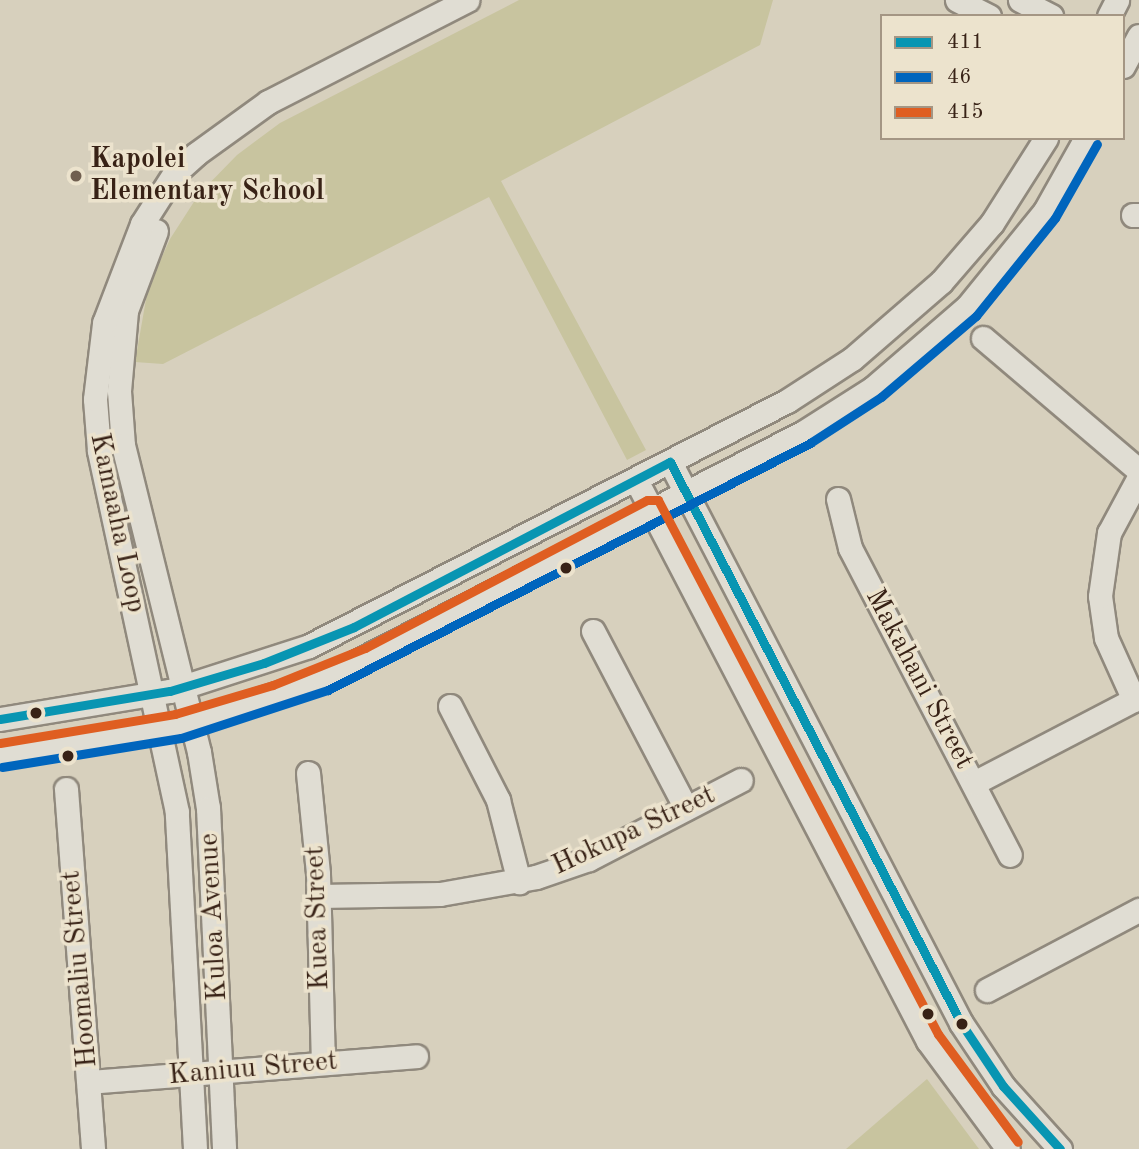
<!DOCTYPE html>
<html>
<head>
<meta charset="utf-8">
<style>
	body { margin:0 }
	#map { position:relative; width:1139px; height:1149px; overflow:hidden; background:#d7d0bd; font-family:"Old Standard TT",serif }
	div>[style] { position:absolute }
	.green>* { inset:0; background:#c8c49f }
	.roads { filter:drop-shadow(2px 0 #90897d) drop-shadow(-2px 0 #90897d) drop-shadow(0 2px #90897d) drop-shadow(0 -2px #90897d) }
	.minor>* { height:23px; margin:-11.5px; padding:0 11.5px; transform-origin:11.5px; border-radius:11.5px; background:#e0ddd3 }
	.bus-1>* { height:9px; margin:-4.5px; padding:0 4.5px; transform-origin:4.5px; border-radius:4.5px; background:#0895b2 }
	.bus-2>* { height:9px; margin:-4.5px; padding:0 4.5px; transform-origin:4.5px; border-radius:4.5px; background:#0065bd }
	.bus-3>* { height:9px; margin:-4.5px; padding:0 4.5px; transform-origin:4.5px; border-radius:4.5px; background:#df5e21 }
	.dots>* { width:19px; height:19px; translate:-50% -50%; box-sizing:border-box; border:4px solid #ece3cd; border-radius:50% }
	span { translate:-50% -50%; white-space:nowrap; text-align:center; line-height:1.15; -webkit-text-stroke:7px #ece3cd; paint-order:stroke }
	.poi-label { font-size:28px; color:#382216; font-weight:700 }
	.left { translate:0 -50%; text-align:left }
	.street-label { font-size:28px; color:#382216 }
	.legend { position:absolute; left:880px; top:14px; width:245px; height:126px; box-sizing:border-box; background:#ece3cd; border:2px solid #a49684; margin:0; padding:9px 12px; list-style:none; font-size:21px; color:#382216 }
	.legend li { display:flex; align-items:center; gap:14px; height:35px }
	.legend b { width:35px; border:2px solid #a49684 }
</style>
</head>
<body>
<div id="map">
	<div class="green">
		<i style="clip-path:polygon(519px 0,773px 0,760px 45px,501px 181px,646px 450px,627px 460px,489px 197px,163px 364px,135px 362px,148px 288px,170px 239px,199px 194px,237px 155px,280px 123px)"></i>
		<i style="clip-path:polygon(927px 1079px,979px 1149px,846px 1149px)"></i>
	</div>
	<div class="roads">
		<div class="minor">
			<i style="left:957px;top:0;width:36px;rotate:27deg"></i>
			<i style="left:1020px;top:0;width:35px;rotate:27deg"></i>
			<i style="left:1109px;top:16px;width:18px;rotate:-63deg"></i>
			<i style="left:1123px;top:66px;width:34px;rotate:-62deg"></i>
			<i style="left:1133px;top:215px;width:6px"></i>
			<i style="left:156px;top:231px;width:85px;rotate:110.6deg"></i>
			<i style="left:126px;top:311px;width:80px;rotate:95deg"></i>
			<i style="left:119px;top:391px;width:54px;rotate:85.8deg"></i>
			<i style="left:123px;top:445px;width:316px;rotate:76.1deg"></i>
			<i style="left:199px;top:752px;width:57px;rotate:80.9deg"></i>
			<i style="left:208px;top:808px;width:341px;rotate:87.3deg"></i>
			<i style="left:983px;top:338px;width:205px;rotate:40.4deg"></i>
			<i style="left:670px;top:462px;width:632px;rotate:62.58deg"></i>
			<i style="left:961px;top:1023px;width:76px;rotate:56.3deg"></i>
			<i style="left:1003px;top:1086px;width:85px;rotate:47.9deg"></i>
			<i style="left:636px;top:480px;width:632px;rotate:62.5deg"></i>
			<i style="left:928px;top:1041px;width:134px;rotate:53.5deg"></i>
			<i style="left:838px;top:499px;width:50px;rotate:76.2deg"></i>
			<i style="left:850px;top:548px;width:346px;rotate:62.5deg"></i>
			<i style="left:593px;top:631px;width:200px;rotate:62.3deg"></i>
			<i style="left:1134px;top:700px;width:68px;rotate:-114.3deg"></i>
			<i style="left:1106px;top:638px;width:42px;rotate:-98.1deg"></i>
			<i style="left:1100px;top:596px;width:64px;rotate:-81.9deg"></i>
			<i style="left:1109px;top:533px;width:64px;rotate:-61.8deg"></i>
			<i style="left:450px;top:706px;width:106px;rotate:62.9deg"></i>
			<i style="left:498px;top:800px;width:85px;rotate:75.6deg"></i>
			<i style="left:0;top:719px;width:172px;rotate:-9.4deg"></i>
			<i style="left:170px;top:691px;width:146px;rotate:-17.9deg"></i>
			<i style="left:309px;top:646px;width:537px;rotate:-27.14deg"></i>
			<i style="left:787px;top:401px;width:77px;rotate:-32.9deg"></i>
			<i style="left:852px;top:359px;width:118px;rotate:-40.9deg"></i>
			<i style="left:941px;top:282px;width:78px;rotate:-49.2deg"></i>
			<i style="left:992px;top:223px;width:101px;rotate:-57.6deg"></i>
			<i style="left:0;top:755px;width:180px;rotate:-9.3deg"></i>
			<i style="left:178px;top:726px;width:152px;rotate:-18deg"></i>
			<i style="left:323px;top:679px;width:541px;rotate:-27.18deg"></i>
			<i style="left:804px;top:432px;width:82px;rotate:-32.5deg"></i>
			<i style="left:873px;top:388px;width:124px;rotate:-40.8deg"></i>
			<i style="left:967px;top:307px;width:124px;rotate:-50.9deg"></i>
			<i style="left:1045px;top:211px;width:84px;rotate:-60.7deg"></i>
			<i style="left:308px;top:773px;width:101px;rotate:84.3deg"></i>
			<i style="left:318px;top:874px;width:189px;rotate:88.5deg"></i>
			<i style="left:974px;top:783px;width:186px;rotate:-27.5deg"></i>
			<i style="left:66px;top:789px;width:361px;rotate:85.7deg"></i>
			<i style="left:318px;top:896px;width:122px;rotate:-0.9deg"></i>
			<i style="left:440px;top:894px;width:97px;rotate:-10deg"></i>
			<i style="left:536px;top:877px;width:56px;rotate:-18.8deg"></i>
			<i style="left:589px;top:859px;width:171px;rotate:-27.5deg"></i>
			<i style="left:987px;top:990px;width:172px;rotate:-27.8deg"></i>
			<i style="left:89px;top:1082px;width:328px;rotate:-4.5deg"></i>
			<i style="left:195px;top:1149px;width:337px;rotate:-93.1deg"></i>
			<i style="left:177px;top:812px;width:370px;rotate:-102.2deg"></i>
			<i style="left:99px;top:450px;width:51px;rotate:-94.5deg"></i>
			<i style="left:95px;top:399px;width:77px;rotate:-83.2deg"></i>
			<i style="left:104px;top:323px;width:106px;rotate:-69deg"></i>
			<i style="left:142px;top:224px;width:59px;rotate:-57.4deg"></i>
			<i style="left:174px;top:174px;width:30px;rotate:-42deg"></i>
			<i style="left:196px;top:154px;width:89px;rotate:-35.8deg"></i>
			<i style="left:268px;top:102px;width:224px;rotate:-27.1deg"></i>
		</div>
	</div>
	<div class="bus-1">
		<i style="left:0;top:719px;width:172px;rotate:-9.4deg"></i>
		<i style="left:170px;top:691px;width:98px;rotate:-16.6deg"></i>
		<i style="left:264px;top:663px;width:97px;rotate:-21.8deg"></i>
		<i style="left:354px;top:627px;width:356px;rotate:-27.6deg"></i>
		<i style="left:670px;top:462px;width:632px;rotate:62.58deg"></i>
		<i style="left:961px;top:1023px;width:76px;rotate:56.3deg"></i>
		<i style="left:1003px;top:1086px;width:85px;rotate:47.9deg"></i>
	</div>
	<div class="bus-2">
		<i style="left:2px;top:767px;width:181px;rotate:-9.2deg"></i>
		<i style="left:181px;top:738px;width:155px;rotate:-18.1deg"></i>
		<i style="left:328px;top:690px;width:542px;rotate:-27.13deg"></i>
		<i style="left:810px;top:443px;width:85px;rotate:-32.9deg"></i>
		<i style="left:881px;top:397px;width:125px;rotate:-40.5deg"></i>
		<i style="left:976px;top:316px;width:126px;rotate:-51.1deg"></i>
		<i style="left:1055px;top:218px;width:85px;rotate:-60.4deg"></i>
	</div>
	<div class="bus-3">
		<i style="left:0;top:743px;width:177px;rotate:-9.4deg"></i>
		<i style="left:175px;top:714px;width:102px;rotate:-16.5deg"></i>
		<i style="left:273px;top:685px;width:99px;rotate:-21.9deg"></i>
		<i style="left:365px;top:648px;width:318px;rotate:-27.7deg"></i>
		<i style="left:647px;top:500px;width:11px"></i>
		<i style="left:658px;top:500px;width:603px;rotate:62.33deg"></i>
		<i style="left:938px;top:1034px;width:134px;rotate:53.5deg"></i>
	</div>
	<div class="dots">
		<i style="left:76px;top:176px;background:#705f50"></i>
		<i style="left:566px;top:568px;background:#382216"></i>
		<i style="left:36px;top:713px;background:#382216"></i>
		<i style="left:68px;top:756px;background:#382216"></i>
		<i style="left:928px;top:1014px;background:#382216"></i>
		<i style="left:962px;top:1024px;background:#382216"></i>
	</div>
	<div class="poi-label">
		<span class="left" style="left:90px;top:176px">Kapolei<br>Elementary School</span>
	</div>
	<div class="street-label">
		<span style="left:117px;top:523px;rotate:78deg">Kamaaha Loop</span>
		<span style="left:919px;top:679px;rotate:62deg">Makahani Street</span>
		<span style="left:634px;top:831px;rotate:-25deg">Hokupa Street</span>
		<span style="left:214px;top:917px;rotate:-93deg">Kuloa Avenue</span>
		<span style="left:318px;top:918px;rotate:-92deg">Kuea Street</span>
		<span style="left:80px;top:969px;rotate:-95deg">Hoomaliu Street</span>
		<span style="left:253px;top:1069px;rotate:-5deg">Kaniuu Street</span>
	</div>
	<ul class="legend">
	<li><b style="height:9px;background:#0895b2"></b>411</li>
	<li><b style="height:9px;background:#0065bd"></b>46</li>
	<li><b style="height:9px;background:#df5e21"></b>415</li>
	</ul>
</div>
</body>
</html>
